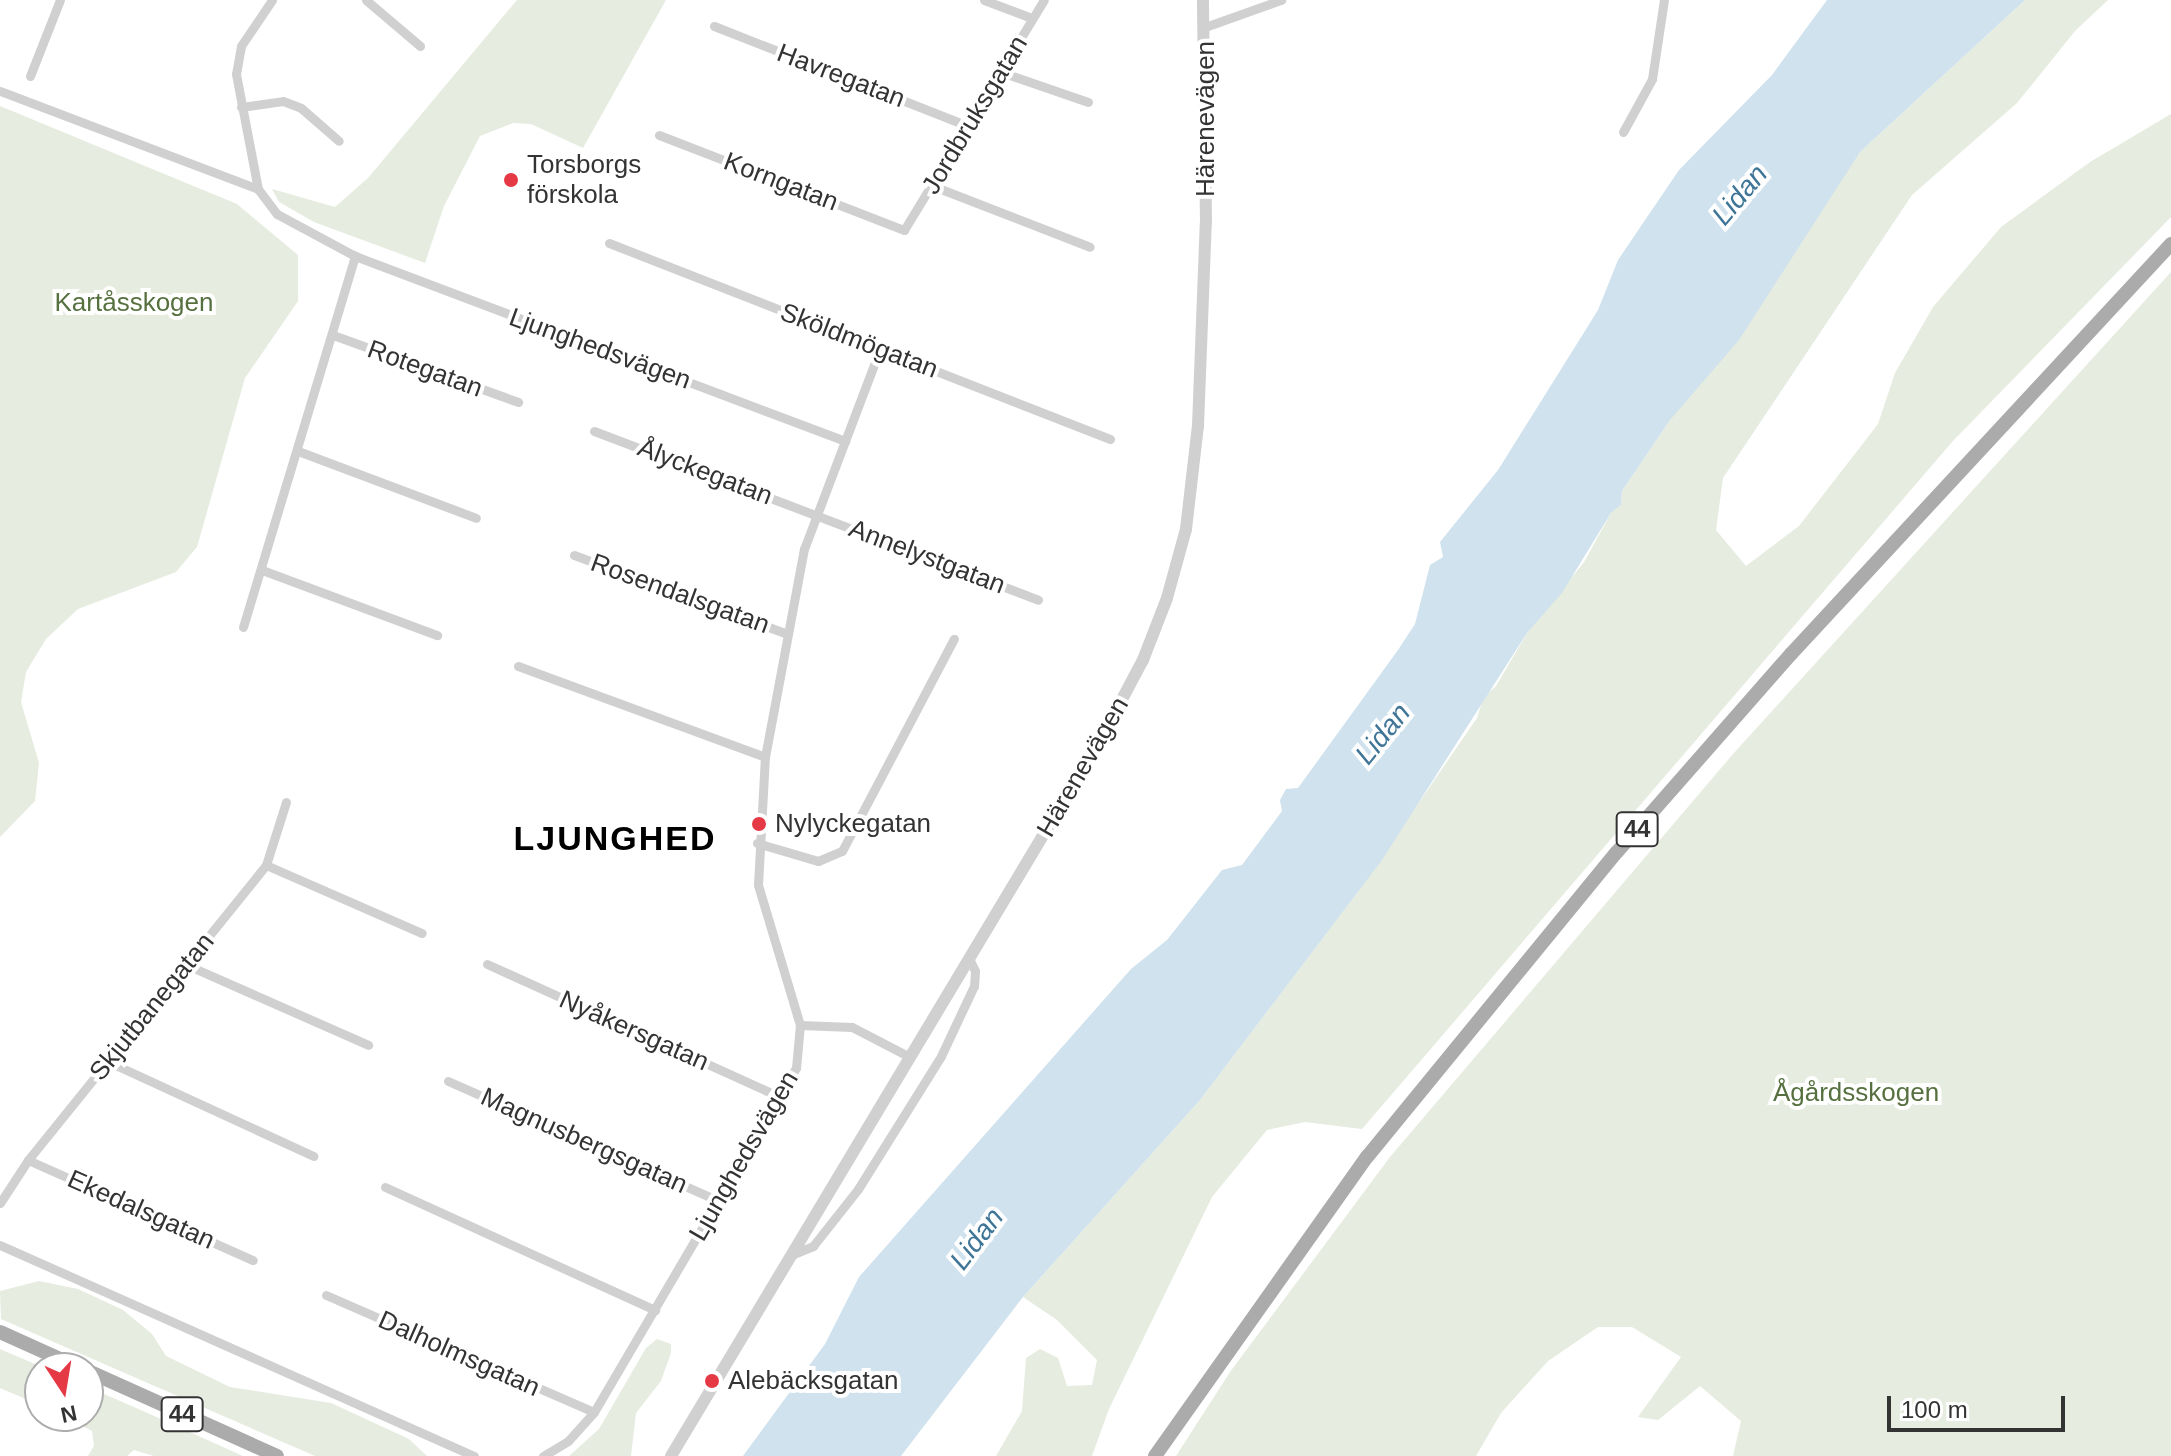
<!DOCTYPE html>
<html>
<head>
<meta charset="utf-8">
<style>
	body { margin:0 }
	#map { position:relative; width:2171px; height:1456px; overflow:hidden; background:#fff; font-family:Arial,sans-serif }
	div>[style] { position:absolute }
	.green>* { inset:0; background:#e6ecdf }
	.water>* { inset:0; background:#cfe2ee }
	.minor>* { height:9px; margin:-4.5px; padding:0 4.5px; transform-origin:4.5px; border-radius:4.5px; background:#d0d0d0 }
	.tertiary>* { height:12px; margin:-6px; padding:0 6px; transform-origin:6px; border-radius:6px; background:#d0d0d0 }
	.primary>* { height:14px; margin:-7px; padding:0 7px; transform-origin:7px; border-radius:7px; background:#ababab }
	.dots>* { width:22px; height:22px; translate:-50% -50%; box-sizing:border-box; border:4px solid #fff; border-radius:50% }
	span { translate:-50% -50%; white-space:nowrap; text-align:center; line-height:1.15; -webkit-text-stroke:8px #fff; paint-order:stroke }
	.shield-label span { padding:2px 6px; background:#fff; border:2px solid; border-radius:6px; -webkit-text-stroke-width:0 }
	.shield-label { font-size:24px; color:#333; font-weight:700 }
	.street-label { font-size:26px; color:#333 }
	.poi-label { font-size:26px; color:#333 }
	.left { translate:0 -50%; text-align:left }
	.park-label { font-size:26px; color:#56703f }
	.water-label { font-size:28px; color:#3f7597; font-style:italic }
	.district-label { font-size:34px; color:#000; font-weight:700; letter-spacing:2px }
	.north { position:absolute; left:24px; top:1352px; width:80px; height:80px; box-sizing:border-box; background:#fff; border:2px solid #adadad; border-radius:50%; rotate:168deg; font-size:22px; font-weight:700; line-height:32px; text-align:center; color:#333 }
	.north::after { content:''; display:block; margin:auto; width:28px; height:36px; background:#e63946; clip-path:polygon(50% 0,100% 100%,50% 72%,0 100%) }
	.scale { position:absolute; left:1887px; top:1396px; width:178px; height:36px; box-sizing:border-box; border:4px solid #333; border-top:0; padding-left:10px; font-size:24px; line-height:28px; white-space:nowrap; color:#333; -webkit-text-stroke:6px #fff; paint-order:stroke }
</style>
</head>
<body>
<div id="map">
	<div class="green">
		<i style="clip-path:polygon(517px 0,666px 0,583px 148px,531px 124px,513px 123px,480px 136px,444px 206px,425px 263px,314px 222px,279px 202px,272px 189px,335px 207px,368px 178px)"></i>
		<i style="clip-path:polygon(2025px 0,2108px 0,2075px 31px,2017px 103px,1912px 195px,1723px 478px,1716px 530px,1746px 566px,1799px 526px,1878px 424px,1895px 373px,1933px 307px,2001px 227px,2090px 162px,2171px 114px,2171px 217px,1952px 442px,1362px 1129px,1305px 1122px,1267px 1130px,1212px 1197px,1109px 1409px,1092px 1456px,996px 1456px,1022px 1411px,1026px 1358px,1040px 1349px,1058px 1358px,1067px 1386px,1092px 1385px,1097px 1360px,1057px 1320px,1023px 1297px,1200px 1100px,1356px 894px,1477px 718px,1483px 698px,1496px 686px,1527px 633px,1584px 562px,1611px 513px,1621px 505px,1622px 491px,1670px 420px,1860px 152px)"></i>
		<i style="clip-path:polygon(0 106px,237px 204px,298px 255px,298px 301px,245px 378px,197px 547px,176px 572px,78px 609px,46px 639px,26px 672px,21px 702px,39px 763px,35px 801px,0 837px)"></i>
		<i style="clip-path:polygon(2171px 272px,2171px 1456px,1733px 1456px,1741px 1421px,1700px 1386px,1658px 1420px,1638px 1417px,1681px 1357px,1632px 1327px,1598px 1327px,1548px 1361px,1501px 1413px,1476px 1456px,1176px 1456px,1230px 1372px,1390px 1157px,1733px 754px)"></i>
		<i style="clip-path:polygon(39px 1281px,78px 1289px,123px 1310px,152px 1334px,166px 1356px,230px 1387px,331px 1403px,409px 1439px,427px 1456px,315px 1456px,1px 1319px,0 1291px)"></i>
		<i style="clip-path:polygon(657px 1339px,671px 1344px,671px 1353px,661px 1381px,636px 1413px,631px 1456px,569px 1456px,599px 1429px,646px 1348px)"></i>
		<i style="clip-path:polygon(0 1349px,44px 1368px,40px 1405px,0 1388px)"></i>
		<i style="clip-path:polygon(88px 1387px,143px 1411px,243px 1456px,154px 1456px,134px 1450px,127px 1456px,88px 1456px,94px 1446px,92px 1431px,63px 1416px,88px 1416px)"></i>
	</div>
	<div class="water">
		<i style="clip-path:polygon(1827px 0,2025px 0,1860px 152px,1739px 340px,1670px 420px,1622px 491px,1621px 505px,1611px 513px,1562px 593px,1527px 633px,1382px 860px,1200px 1100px,1023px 1297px,901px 1456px,743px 1456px,825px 1344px,859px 1277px,1131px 969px,1167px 940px,1222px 870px,1242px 865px,1282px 811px,1280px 800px,1286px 789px,1298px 788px,1398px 650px,1415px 624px,1430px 565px,1443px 557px,1440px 542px,1498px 470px,1598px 310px,1618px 260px,1679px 170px,1772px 75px)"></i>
	</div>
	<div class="minor">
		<i style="left:272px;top:0;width:55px;rotate:124deg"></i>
		<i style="left:241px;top:46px;width:28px;rotate:100deg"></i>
		<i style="left:236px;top:74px;width:117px;rotate:79.2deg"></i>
		<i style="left:258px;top:189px;width:31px;rotate:53deg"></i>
		<i style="left:277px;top:214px;width:89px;rotate:28.3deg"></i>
		<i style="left:355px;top:256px;width:524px;rotate:20.68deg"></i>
		<i style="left:366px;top:0;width:71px;rotate:40.4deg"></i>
		<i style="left:984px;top:0;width:51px;rotate:20.6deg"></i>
		<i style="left:714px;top:26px;width:273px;rotate:21.5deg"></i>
		<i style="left:1205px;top:27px;width:81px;rotate:-19.6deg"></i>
		<i style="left:1001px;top:72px;width:92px;rotate:19deg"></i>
		<i style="left:30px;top:76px;width:82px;rotate:-68.5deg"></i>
		<i style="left:0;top:91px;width:276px;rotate:20.8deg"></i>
		<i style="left:241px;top:107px;width:42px;rotate:-8.1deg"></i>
		<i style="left:283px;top:101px;width:19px;rotate:21deg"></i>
		<i style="left:301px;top:108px;width:50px;rotate:41deg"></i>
		<i style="left:1623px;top:132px;width:60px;rotate:-61.3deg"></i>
		<i style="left:1652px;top:79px;width:80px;rotate:-81.4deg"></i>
		<i style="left:659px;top:135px;width:263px;rotate:21.2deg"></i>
		<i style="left:904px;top:230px;width:269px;rotate:-58.7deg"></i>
		<i style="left:933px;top:186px;width:168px;rotate:21.2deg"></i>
		<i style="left:609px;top:243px;width:538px;rotate:21.37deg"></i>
		<i style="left:333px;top:335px;width:197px;rotate:19.9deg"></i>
		<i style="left:594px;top:431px;width:475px;rotate:20.8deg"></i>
		<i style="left:298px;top:451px;width:190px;rotate:20.6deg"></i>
		<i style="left:574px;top:555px;width:227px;rotate:20.3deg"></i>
		<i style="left:262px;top:570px;width:187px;rotate:20.4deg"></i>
		<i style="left:243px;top:627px;width:388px;rotate:-73.2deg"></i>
		<i style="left:518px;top:666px;width:263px;rotate:20.2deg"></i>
		<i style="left:757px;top:843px;width:64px;rotate:16.4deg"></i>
		<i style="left:818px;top:861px;width:26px;rotate:-23deg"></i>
		<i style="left:842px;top:851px;width:240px;rotate:-62.2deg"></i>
		<i style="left:266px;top:865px;width:170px;rotate:23.6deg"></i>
		<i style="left:487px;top:964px;width:324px;rotate:24.4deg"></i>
		<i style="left:187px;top:965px;width:198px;rotate:23.8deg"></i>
		<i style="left:800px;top:1025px;width:52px;rotate:2.2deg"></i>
		<i style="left:852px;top:1027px;width:63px;rotate:27.4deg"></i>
		<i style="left:109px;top:1062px;width:225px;rotate:24.7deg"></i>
		<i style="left:448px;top:1081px;width:296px;rotate:23.9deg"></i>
		<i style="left:28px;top:1160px;width:246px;rotate:24deg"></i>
		<i style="left:385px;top:1187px;width:297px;rotate:24.5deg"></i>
		<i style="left:0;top:1203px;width:51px;rotate:-56.9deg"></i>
		<i style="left:28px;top:1160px;width:379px;rotate:-51.1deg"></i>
		<i style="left:266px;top:865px;width:66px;rotate:-72.4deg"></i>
		<i style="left:0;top:1245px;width:519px;rotate:24deg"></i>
		<i style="left:791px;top:1255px;width:24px;rotate:-22deg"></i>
		<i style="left:813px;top:1246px;width:73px;rotate:-51.7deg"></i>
		<i style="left:858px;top:1189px;width:157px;rotate:-58deg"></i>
		<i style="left:941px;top:1056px;width:77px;rotate:-64.8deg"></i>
		<i style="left:974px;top:986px;width:15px;rotate:-86deg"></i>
		<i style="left:975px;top:971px;width:14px;rotate:-115deg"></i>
		<i style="left:326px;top:1295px;width:292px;rotate:23.6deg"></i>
		<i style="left:543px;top:1456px;width:29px;rotate:-31deg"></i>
		<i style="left:568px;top:1441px;width:39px;rotate:-48deg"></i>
		<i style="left:594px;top:1412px;width:399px;rotate:-59.6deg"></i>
		<i style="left:796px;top:1068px;width:43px;rotate:-84.7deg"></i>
		<i style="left:800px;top:1025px;width:146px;rotate:-106.7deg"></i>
		<i style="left:758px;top:885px;width:128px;rotate:-86.9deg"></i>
		<i style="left:765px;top:757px;width:212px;rotate:-79.4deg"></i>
		<i style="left:804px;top:549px;width:214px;rotate:-69.2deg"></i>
	</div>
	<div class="tertiary">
		<i style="left:671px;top:1456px;width:838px;rotate:-59.06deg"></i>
		<i style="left:1102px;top:737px;width:87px;rotate:-62deg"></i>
		<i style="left:1143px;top:660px;width:66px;rotate:-68.8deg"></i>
		<i style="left:1167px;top:598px;width:72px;rotate:-74.6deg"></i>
		<i style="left:1186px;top:529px;width:104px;rotate:-83.4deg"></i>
		<i style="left:1198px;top:426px;width:204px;rotate:-87.8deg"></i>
		<i style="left:1206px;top:222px;width:222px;rotate:-90.8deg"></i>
	</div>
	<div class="primary">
		<i style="left:0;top:1332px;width:88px;rotate:24.2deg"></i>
		<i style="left:88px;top:1371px;width:207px;rotate:24.2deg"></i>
		<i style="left:1155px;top:1456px;width:367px;rotate:-54.7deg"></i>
		<i style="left:1367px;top:1157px;width:394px;rotate:-50.7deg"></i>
		<i style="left:1617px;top:852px;width:264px;rotate:-48.7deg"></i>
		<i style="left:1791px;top:654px;width:559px;rotate:-47.17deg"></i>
	</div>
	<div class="dots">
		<i style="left:511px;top:180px;background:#e63946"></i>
		<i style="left:759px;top:824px;background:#e63946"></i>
		<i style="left:712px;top:1381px;background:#e63946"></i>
	</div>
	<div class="shield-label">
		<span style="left:1637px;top:829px">44</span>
		<span style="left:182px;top:1414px">44</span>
	</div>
	<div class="street-label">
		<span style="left:841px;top:76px;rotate:21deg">Havregatan</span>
		<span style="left:975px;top:115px;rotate:-59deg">Jordbruksgatan</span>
		<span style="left:1206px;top:119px;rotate:-90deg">Härenevägen</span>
		<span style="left:781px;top:182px;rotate:21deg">Korngatan</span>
		<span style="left:859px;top:341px;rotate:21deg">Sköldmögatan</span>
		<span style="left:600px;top:349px;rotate:20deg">Ljunghedsvägen</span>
		<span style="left:425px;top:369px;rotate:20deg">Rotegatan</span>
		<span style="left:705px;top:472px;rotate:21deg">Ålyckegatan</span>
		<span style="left:927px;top:557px;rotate:21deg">Annelystgatan</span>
		<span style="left:680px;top:594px;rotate:20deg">Rosendalsgatan</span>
		<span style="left:1083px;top:767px;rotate:-60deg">Härenevägen</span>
		<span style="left:152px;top:1007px;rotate:-51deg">Skjutbanegatan</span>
		<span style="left:634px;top:1031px;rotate:24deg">Nyåkersgatan</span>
		<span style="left:584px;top:1141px;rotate:24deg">Magnusbergsgatan</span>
		<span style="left:744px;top:1156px;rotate:-60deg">Ljunghedsvägen</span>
		<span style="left:141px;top:1210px;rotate:24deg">Ekedalsgatan</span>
		<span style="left:459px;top:1354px;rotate:24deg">Dalholmsgatan</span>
	</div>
	<div class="poi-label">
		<span class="left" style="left:527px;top:180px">Torsborgs<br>förskola</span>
		<span class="left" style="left:775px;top:824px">Nylyckegatan</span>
		<span class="left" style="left:728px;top:1381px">Alebäcksgatan</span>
	</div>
	<div class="park-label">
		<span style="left:134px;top:303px">Kartåsskogen</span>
		<span style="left:1856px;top:1093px">Ågårdsskogen</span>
	</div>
	<div class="water-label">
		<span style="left:1740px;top:195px;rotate:-50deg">Lidan</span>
		<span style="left:1383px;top:734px;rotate:-51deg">Lidan</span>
		<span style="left:977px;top:1239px;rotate:-53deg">Lidan</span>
	</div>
	<div class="district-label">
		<span style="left:615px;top:839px">LJUNGHED</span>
	</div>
	<div class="north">N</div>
	<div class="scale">100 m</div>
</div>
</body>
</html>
